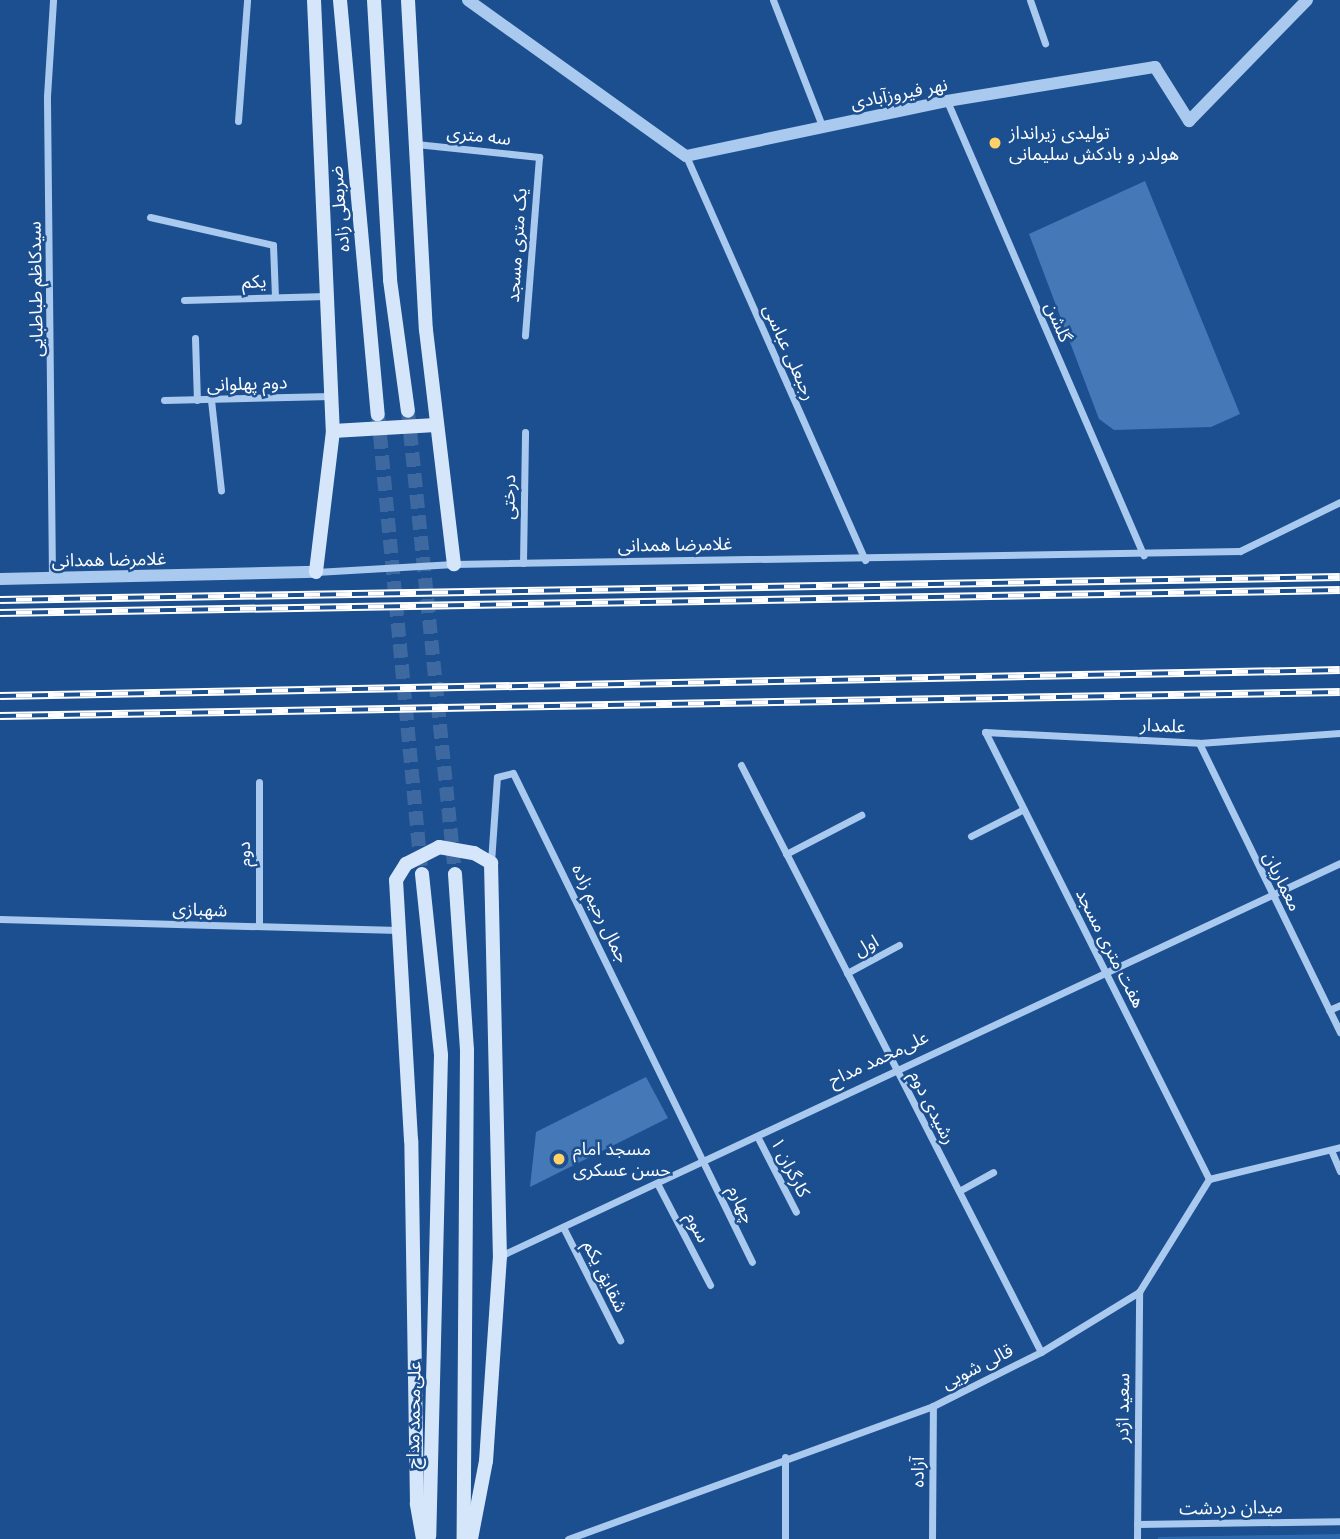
<!DOCTYPE html>
<html>
<head>
<meta charset="utf-8">
<style>
	body { margin:0 }
	#map { position:relative; width:1340px; height:1539px; overflow:hidden; background:#1b4f8f; font-family:"Golos Text","Noto Sans Arabic",sans-serif }
	div>[style] { position:absolute }
	.green>* { inset:0; background:#2e69ad }
	.building>* { inset:0; background:#4478b7 }
	.secondary-tunnel>* { height:14px; margin-top:-7px; transform-origin:0; background:repeating-linear-gradient(90deg,#3d69a0 0 14px,transparent 0 21px) }
	.minor>* { height:7px; margin:-3.5px; padding:0 3.5px; transform-origin:3.5px; border-radius:3.5px; background:#a9c9ee }
	.tertiary>* { height:12px; margin:-6px; padding:0 6px; transform-origin:6px; border-radius:6px; background:#a9c9ee }
	.secondary>* { height:14px; margin:-7px; padding:0 7px; transform-origin:7px; border-radius:7px; background:#d6e6fa }
	.rail>* { height:8px; margin-top:-4px; transform-origin:0; background:repeating-linear-gradient(90deg,#1b4f8f 0 16px,#fff 0 32px); box-sizing:border-box; border-block:2px solid #fff }
	.secondary-bridge>* { height:14px; margin:-7px; padding:0 7px; transform-origin:7px; border-radius:7px; background:#d6e6fa }
	.dots>* { width:19px; height:19px; translate:-50% -50%; box-sizing:border-box; border:4px solid #1b4f8f; border-radius:50% }
	span { translate:-50% -50%; white-space:nowrap; text-align:center; line-height:1.15; -webkit-text-stroke:5px #1b4f8f; paint-order:stroke }
	.street-label { font-size:18px; color:#fff }
	.poi-label { font-size:18px; color:#fff }
	.left { translate:0 -50%; text-align:left }
</style>
</head>
<body>
<div id="map">
	<div class="green">
		<i style="clip-path:polygon(1340px 1534px,1340px 1539px,1158px 1539px,1158px 1537px)"></i>
	</div>
	<div class="building">
		<i style="clip-path:polygon(1145px 181px,1240px 414px,1211px 427px,1114px 430px,1099px 419px,1029px 234px)"></i>
		<i style="clip-path:polygon(646px 1077px,668px 1118px,530px 1187px,536px 1132px)"></i>
	</div>
	<div class="secondary-tunnel">
		<i style="left:408px;top:411px;width:465px;rotate:84.2deg"></i>
		<i style="left:378px;top:414px;width:454px;rotate:84.6deg"></i>
	</div>
	<div class="minor">
		<i style="left:773px;top:0;width:135px;rotate:68.7deg"></i>
		<i style="left:1030px;top:0;width:46px;rotate:70.8deg"></i>
		<i style="left:947px;top:101px;width:495px;rotate:66.6deg"></i>
		<i style="left:238px;top:121px;width:121px;rotate:-85.7deg"></i>
		<i style="left:416px;top:144px;width:124px;rotate:6deg"></i>
		<i style="left:539px;top:157px;width:179px;rotate:94.5deg"></i>
		<i style="left:686px;top:156px;width:442px;rotate:66.1deg"></i>
		<i style="left:150px;top:217px;width:126px;rotate:12.8deg"></i>
		<i style="left:273px;top:245px;width:51px;rotate:87.8deg"></i>
		<i style="left:184px;top:300px;width:142px;rotate:-1.6deg"></i>
		<i style="left:195px;top:338px;width:62px;rotate:88.2deg"></i>
		<i style="left:164px;top:400px;width:167px;rotate:-1.4deg"></i>
		<i style="left:211px;top:400px;width:91px;rotate:83.7deg"></i>
		<i style="left:523px;top:563px;width:131px;rotate:-89.1deg"></i>
		<i style="left:316px;top:572px;width:138px;rotate:-3.3deg"></i>
		<i style="left:454px;top:564px;width:786px;rotate:-0.95deg"></i>
		<i style="left:1240px;top:551px;width:111px;rotate:-26.1deg"></i>
		<i style="left:52px;top:578px;width:482px;rotate:-90.6deg"></i>
		<i style="left:47px;top:96px;width:96px;rotate:-86.4deg"></i>
		<i style="left:1199px;top:743px;width:322px;rotate:64deg"></i>
		<i style="left:741px;top:765px;width:659px;rotate:62.93deg"></i>
		<i style="left:971px;top:836px;width:59px;rotate:-27deg"></i>
		<i style="left:786px;top:854px;width:85px;rotate:-27.5deg"></i>
		<i style="left:491px;top:862px;width:85px;rotate:-86deg"></i>
		<i style="left:497px;top:777px;width:16px;rotate:-14deg"></i>
		<i style="left:513px;top:773px;width:544px;rotate:63.95deg"></i>
		<i style="left:0;top:919px;width:398px;rotate:1.6deg"></i>
		<i style="left:259px;top:926px;width:144px;rotate:-90deg"></i>
		<i style="left:847px;top:973px;width:59px;rotate:-28.3deg"></i>
		<i style="left:1329px;top:1010px;width:12px;rotate:-24deg"></i>
		<i style="left:757px;top:1136px;width:85px;rotate:62.8deg"></i>
		<i style="left:1331px;top:1150px;width:23px;rotate:67deg"></i>
		<i style="left:1209px;top:1179px;width:500px;rotate:-116.6deg"></i>
		<i style="left:985px;top:732px;width:214px;rotate:2.9deg"></i>
		<i style="left:1199px;top:743px;width:141px;rotate:-4.1deg"></i>
		<i style="left:657px;top:1183px;width:115px;rotate:62.5deg"></i>
		<i style="left:959px;top:1191px;width:39px;rotate:-29deg"></i>
		<i style="left:563px;top:1227px;width:127px;rotate:63.2deg"></i>
		<i style="left:500px;top:1256px;width:927px;rotate:-25.07deg"></i>
		<i style="left:785px;top:1457px;width:82px;rotate:90deg"></i>
		<i style="left:1137px;top:1524px;width:203px;rotate:-0.8deg"></i>
		<i style="left:568px;top:1539px;width:388px;rotate:-20deg"></i>
		<i style="left:933px;top:1406px;width:121px;rotate:-26.6deg"></i>
		<i style="left:1041px;top:1352px;width:115px;rotate:-31.5deg"></i>
		<i style="left:1139px;top:1292px;width:133px;rotate:-58.2deg"></i>
		<i style="left:1209px;top:1179px;width:135px;rotate:-13.7deg"></i>
		<i style="left:932px;top:1539px;width:133px;rotate:-89.6deg"></i>
		<i style="left:1137px;top:1539px;width:247px;rotate:-89.5deg"></i>
	</div>
	<div class="tertiary">
		<i style="left:468px;top:0;width:268px;rotate:35.6deg"></i>
		<i style="left:686px;top:156px;width:267px;rotate:-11.9deg"></i>
		<i style="left:947px;top:101px;width:211px;rotate:-9.3deg"></i>
		<i style="left:1155px;top:67px;width:64px;rotate:57.8deg"></i>
		<i style="left:1189px;top:121px;width:169px;rotate:-45.7deg"></i>
		<i style="left:0;top:579px;width:316px;rotate:-1.3deg"></i>
	</div>
	<div class="secondary">
		<i style="left:314px;top:0;width:431px;rotate:87.5deg"></i>
		<i style="left:333px;top:431px;width:142px;rotate:96.9deg"></i>
		<i style="left:340px;top:0;width:416px;rotate:84.8deg"></i>
		<i style="left:374px;top:0;width:280px;rotate:86.7deg"></i>
		<i style="left:390px;top:280px;width:132px;rotate:82.2deg"></i>
		<i style="left:408px;top:0;width:330px;rotate:86.9deg"></i>
		<i style="left:426px;top:330px;width:236px;rotate:83.2deg"></i>
		<i style="left:422px;top:874px;width:182px;rotate:84deg"></i>
		<i style="left:441px;top:1055px;width:481px;rotate:91.4deg"></i>
		<i style="left:455px;top:874px;width:176px;rotate:86.1deg"></i>
		<i style="left:467px;top:1050px;width:489px;rotate:90.4deg"></i>
		<i style="left:423px;top:1539px;width:36px;rotate:-100deg"></i>
		<i style="left:417px;top:1504px;width:364px;rotate:-90.9deg"></i>
		<i style="left:411px;top:1140px;width:260px;rotate:-93.3deg"></i>
		<i style="left:396px;top:880px;width:19px;rotate:-58deg"></i>
		<i style="left:406px;top:864px;width:37px;rotate:-27deg"></i>
		<i style="left:439px;top:847px;width:36px;rotate:10deg"></i>
		<i style="left:474px;top:853px;width:20px;rotate:30deg"></i>
		<i style="left:491px;top:863px;width:393px;rotate:88.7deg"></i>
		<i style="left:500px;top:1256px;width:205px;rotate:93.9deg"></i>
		<i style="left:486px;top:1461px;width:79px;rotate:100.9deg"></i>
	</div>
	<div class="rail">
		<i style="left:0;top:600px;width:1340px;rotate:-0.98deg"></i>
		<i style="left:0;top:613px;width:1340px;rotate:-0.98deg"></i>
		<i style="left:0;top:696px;width:1340px;rotate:-1.11deg"></i>
		<i style="left:0;top:716px;width:1340px;rotate:-1.03deg"></i>
	</div>
	<div class="secondary-bridge">
		<i style="left:333px;top:431px;width:103px;rotate:-3.3deg"></i>
	</div>
	<div class="dots">
		<i style="left:995px;top:143px;background:#ffd166"></i>
		<i style="left:559px;top:1159px;background:#ffd166"></i>
	</div>
	<div class="street-label">
		<span style="left:899px;top:93px;rotate:-11deg">نهر فیروزآبادی</span>
		<span style="left:479px;top:135px;rotate:6deg">سه متری</span>
		<span style="left:339px;top:209px;rotate:-95deg">ضربعلی زاده</span>
		<span style="left:516px;top:245px;rotate:-86deg">یک متری مسجد</span>
		<span style="left:254px;top:281px;rotate:-2deg">یکم</span>
		<span style="left:35px;top:289px;rotate:-91deg">سیدکاظم طباطبایی</span>
		<span style="left:1059px;top:322px;rotate:67deg">گلشن</span>
		<span style="left:790px;top:352px;rotate:66deg">رجبعلی عباسی</span>
		<span style="left:247px;top:383px;rotate:-2deg">دوم پهلوانی</span>
		<span style="left:508px;top:497px;rotate:-89deg">درختی</span>
		<span style="left:675px;top:544px;rotate:-1deg">غلامرضا همدانی</span>
		<span style="left:109px;top:559px;rotate:-1deg">غلامرضا همدانی</span>
		<span style="left:1163px;top:725px;rotate:3deg">علمدار</span>
		<span style="left:243px;top:854px;rotate:-90deg">دوم</span>
		<span style="left:1283px;top:881px;rotate:64deg">معماریان</span>
		<span style="left:200px;top:909px;rotate:2deg">شهبازی</span>
		<span style="left:601px;top:913px;rotate:64deg">جمال رحیم زاده</span>
		<span style="left:866px;top:945px;rotate:-29deg">اول</span>
		<span style="left:1111px;top:948px;rotate:63deg">هفت متری مسجد</span>
		<span style="left:878px;top:1058px;rotate:-25deg">علی‌محمد مداح</span>
		<span style="left:933px;top:1107px;rotate:63deg">رشیدی دوم</span>
		<span style="left:791px;top:1167px;rotate:63deg">کارگران ۱</span>
		<span style="left:742px;top:1204px;rotate:65deg">چهارم</span>
		<span style="left:698px;top:1227px;rotate:62deg">سوم</span>
		<span style="left:606px;top:1276px;rotate:64deg">شقایق یکم</span>
		<span style="left:977px;top:1366px;rotate:-27deg">قالی شویی</span>
		<span style="left:1122px;top:1408px;rotate:-89deg">سعید اژدر</span>
		<span style="left:413px;top:1415px;rotate:-89deg">علی‌محمد مداح</span>
		<span style="left:917px;top:1472px;rotate:-89deg">آزاده</span>
		<span style="left:1231px;top:1507px;rotate:-1deg">میدان دردشت</span>
	</div>
	<div class="poi-label">
		<span class="left" style="left:1009px;top:143px">تولیدی زیرانداز<br>هولدر و بادکش سلیمانی</span>
		<span class="left" style="left:573px;top:1159px">مسجد امام<br>حسن عسکری</span>
	</div>
</div>
</body>
</html>
